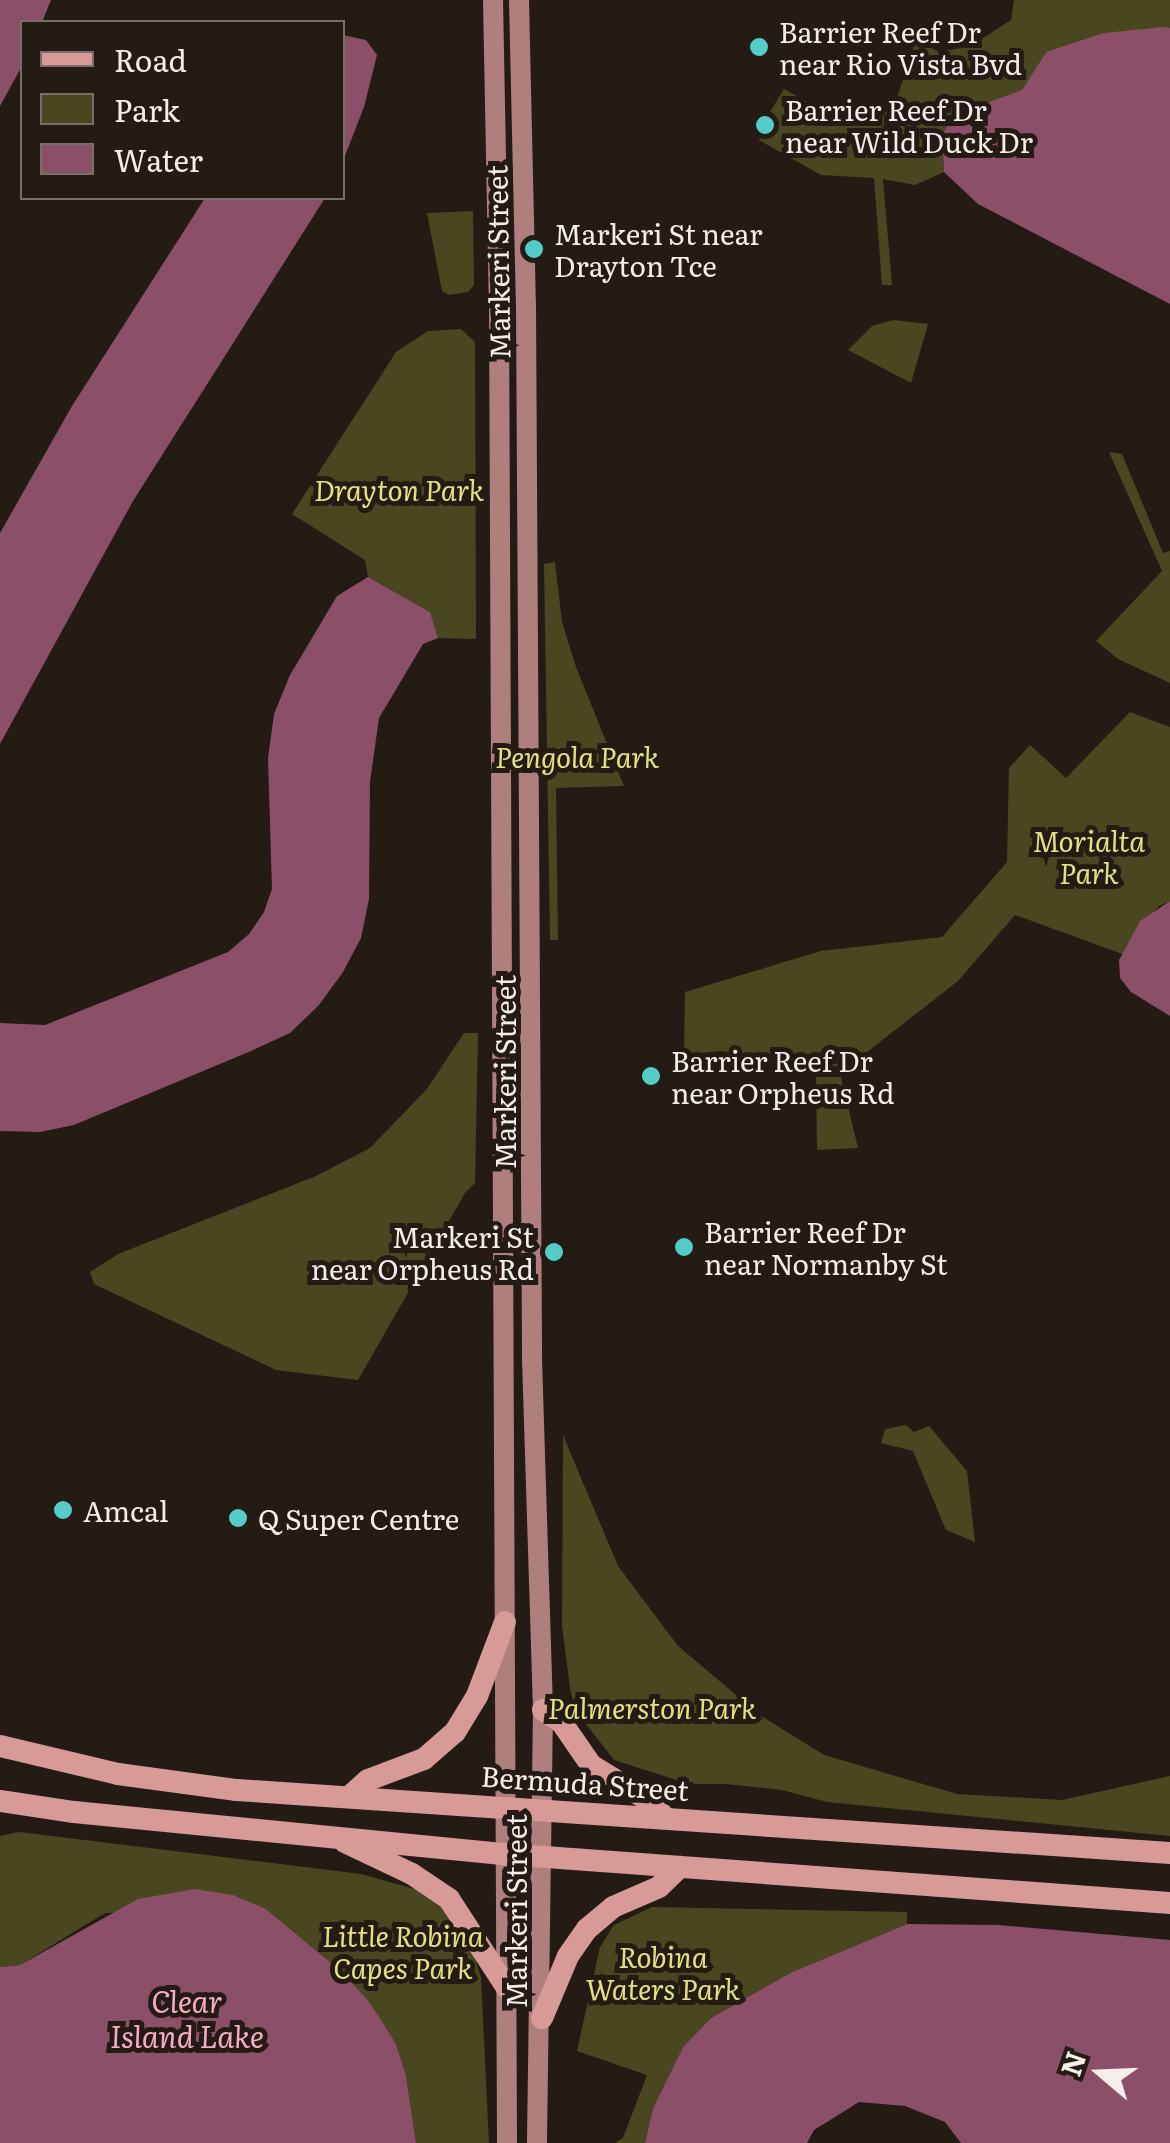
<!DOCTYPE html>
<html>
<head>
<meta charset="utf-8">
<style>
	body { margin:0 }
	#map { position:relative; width:1170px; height:2143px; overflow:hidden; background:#241b15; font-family:Literata,serif }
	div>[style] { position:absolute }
	.green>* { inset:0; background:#49471f }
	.water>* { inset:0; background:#8b4f68 }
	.secondary>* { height:20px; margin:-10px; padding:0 10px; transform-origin:10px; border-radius:10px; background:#ae7f7c }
	.primary>* { height:22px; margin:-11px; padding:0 11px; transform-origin:11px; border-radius:11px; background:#d79a97 }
	.dots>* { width:28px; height:28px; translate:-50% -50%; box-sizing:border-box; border:5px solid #241b15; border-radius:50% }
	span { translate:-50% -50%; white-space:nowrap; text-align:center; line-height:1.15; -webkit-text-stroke:10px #241b15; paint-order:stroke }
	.poi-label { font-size:28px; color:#f4ede9 }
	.left { translate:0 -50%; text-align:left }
	.right { translate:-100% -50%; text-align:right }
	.street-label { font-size:28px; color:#f4ede9 }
	.park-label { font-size:28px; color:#e3e082; font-style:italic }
	.water-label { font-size:30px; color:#f5aac7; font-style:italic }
	.legend { position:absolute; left:20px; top:20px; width:325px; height:180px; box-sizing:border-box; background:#241b15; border:2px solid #776f6a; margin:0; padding:12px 18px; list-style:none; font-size:30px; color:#f4ede9 }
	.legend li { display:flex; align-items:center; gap:20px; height:50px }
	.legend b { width:50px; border:2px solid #776f6a }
	.north { position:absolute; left:1050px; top:2023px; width:100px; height:100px; -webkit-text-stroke:8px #241b15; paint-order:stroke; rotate:289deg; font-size:28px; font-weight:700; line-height:40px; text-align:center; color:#f4ede9 }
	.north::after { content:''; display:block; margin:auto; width:35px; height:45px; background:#f4ede9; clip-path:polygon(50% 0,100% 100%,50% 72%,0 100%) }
</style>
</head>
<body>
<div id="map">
	<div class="green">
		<i style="clip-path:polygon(1014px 0,1170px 0,1170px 28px,1143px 29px,1046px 52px,1022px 90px,942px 136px,944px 172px,915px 185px,883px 179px,892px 285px,882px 285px,874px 178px,821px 175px,759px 140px,765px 120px,784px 89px,840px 120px,893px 110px,916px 40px,939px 52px,971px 46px,1011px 20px)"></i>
		<i style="clip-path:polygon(473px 211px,474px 285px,468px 292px,449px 295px,442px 291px,427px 213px)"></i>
		<i style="clip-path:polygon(893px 320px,928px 324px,911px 383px,848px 350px,872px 326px)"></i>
		<i style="clip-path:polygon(461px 329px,475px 342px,476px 639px,438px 638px,430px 612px,368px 577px,365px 560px,292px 514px,396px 352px,428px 331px)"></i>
		<i style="clip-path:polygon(1109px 452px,1122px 454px,1163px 553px,1170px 551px,1170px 683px,1118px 659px,1096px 641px,1162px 571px)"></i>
		<i style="clip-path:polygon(555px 562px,562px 622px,576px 667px,624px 786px,556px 788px,558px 940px,550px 940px,544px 564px)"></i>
		<i style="clip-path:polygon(1130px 712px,1170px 727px,1170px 901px,1159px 906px,1127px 944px,1125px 955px,1015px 915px,958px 981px,840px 1073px,858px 1148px,817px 1150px,816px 1069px,721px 1051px,684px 1056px,685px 992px,821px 951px,942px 937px,1007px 862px,1009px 768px,1030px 745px,1066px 778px)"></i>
		<i style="clip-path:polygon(464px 1033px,478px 1033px,475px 1183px,465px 1193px,358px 1380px,276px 1370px,94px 1284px,90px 1272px,118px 1254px,316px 1176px,370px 1148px,427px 1089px)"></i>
		<i style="clip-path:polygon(906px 1425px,914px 1432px,929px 1426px,967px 1471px,975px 1542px,946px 1530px,913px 1451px,881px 1443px,885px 1429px)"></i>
		<i style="clip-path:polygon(563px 1435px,618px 1566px,678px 1646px,761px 1716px,824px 1755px,957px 1794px,1062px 1800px,1170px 1776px,1170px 1836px,827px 1802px,782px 1790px,726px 1784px,689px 1784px,614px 1760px,575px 1710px,570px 1688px,562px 1625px)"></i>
		<i style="clip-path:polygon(19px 1832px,361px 1874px,418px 1890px,445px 1909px,475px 1958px,481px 1978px,489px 2143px,416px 2143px,406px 2075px,396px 2044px,342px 1972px,266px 1909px,105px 1913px,20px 1965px,0 1967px,0 1836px)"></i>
		<i style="clip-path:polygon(652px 1907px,907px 1912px,907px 1924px,790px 1973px,711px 2018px,683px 2047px,653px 2108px,645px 2143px,615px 2143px,623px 2138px,647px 2075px,577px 2051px,600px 1947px,614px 1925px)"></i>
	</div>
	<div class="water">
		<i style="clip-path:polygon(0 0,51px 0,42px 22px,22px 22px,22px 66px,0 106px)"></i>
		<i style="clip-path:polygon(1163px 27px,1170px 28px,1170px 304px,978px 204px,944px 172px,942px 136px,949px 123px,970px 109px,1022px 90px,1046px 52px,1104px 33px)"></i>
		<i style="clip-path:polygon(343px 35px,366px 40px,377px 55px,364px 107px,343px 161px)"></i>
		<i style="clip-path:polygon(205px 198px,325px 198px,133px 501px,0 744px,0 533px,72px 406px)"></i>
		<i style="clip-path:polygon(368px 577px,430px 612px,438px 638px,423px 644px,379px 718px,370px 782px,369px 899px,361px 938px,343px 972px,319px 1005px,290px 1033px,251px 1051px,74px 1125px,40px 1132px,0 1131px,0 1023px,45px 1025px,228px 952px,249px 934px,264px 912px,272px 889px,268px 758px,274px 714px,290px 675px,337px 596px)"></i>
		<i style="clip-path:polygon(1170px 901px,1170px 1016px,1131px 992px,1120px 978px,1119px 960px,1140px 921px)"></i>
		<i style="clip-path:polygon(195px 1889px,233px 1895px,266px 1909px,342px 1972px,370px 2003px,396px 2044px,406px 2075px,416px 2143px,0 2143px,0 1967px,20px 1965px,138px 1899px)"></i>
		<i style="clip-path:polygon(907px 1924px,998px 1925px,1170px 1940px,1170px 2143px,961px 2143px,945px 2122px,905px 2106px,859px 2102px,814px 2130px,807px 2143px,645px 2143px,653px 2108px,683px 2047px,711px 2018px,790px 1973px)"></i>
	</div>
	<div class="secondary">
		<i style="left:493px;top:0;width:307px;rotate:88.9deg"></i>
		<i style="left:499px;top:307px;width:1836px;rotate:89.75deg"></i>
		<i style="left:519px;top:0;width:305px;rotate:88.7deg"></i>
		<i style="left:526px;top:305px;width:1054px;rotate:89.67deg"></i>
		<i style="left:532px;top:1359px;width:351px;rotate:88.2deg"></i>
		<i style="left:543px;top:1710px;width:433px;rotate:90.8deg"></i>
	</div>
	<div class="primary">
		<i style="left:543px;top:1710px;width:23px;rotate:34deg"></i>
		<i style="left:562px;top:1723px;width:51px;rotate:55.4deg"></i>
		<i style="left:591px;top:1765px;width:65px;rotate:31.7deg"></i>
		<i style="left:646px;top:1799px;width:28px;rotate:44deg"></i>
		<i style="left:0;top:1746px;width:121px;rotate:13.3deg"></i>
		<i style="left:118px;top:1774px;width:120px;rotate:7.7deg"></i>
		<i style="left:237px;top:1790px;width:935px;rotate:3.86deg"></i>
		<i style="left:349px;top:1797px;width:25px;rotate:-42deg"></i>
		<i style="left:368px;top:1780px;width:60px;rotate:-20.6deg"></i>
		<i style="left:424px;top:1759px;width:41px;rotate:-41.1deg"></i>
		<i style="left:455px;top:1732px;width:42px;rotate:-58.6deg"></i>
		<i style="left:477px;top:1696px;width:79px;rotate:-69.3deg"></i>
		<i style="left:0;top:1801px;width:75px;rotate:8.5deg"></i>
		<i style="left:74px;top:1812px;width:433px;rotate:5.6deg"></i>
		<i style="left:505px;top:1854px;width:667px;rotate:4.21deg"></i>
		<i style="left:345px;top:1842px;width:74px;rotate:25.5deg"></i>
		<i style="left:412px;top:1874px;width:45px;rotate:34deg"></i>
		<i style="left:449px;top:1899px;width:106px;rotate:56.9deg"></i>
		<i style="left:542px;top:2018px;width:67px;rotate:-67.2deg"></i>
		<i style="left:568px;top:1956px;width:33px;rotate:-55deg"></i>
		<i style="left:587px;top:1929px;width:34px;rotate:-40deg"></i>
		<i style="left:613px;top:1907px;width:50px;rotate:-23.5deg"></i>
		<i style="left:659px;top:1887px;width:29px;rotate:-44deg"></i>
	</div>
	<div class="dots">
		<i style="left:759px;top:47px;background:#54cdc8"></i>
		<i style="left:765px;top:125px;background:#54cdc8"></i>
		<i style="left:534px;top:249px;background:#54cdc8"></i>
		<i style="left:651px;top:1076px;background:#54cdc8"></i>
		<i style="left:684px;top:1247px;background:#54cdc8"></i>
		<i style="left:554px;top:1252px;background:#54cdc8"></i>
		<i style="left:63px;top:1510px;background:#54cdc8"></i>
		<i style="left:238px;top:1518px;background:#54cdc8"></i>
	</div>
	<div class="poi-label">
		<span class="left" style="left:779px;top:47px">Barrier Reef Dr<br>near Rio Vista Bvd</span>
		<span class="left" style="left:785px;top:125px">Barrier Reef Dr<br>near Wild Duck Dr</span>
		<span class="left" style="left:554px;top:249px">Markeri St near<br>Drayton Tce</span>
		<span class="left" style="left:671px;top:1076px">Barrier Reef Dr<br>near Orpheus Rd</span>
		<span class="left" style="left:704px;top:1247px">Barrier Reef Dr<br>near Normanby St</span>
		<span class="right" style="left:534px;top:1252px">Markeri St<br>near Orpheus Rd</span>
		<span class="left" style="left:83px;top:1510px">Amcal</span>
		<span class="left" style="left:258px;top:1518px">Q Super Centre</span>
	</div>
	<div class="street-label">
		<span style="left:497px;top:262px;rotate:-91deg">Markeri Street</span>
		<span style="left:504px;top:1072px;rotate:-90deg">Markeri Street</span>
		<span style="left:585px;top:1782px;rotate:4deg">Bermuda Street</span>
		<span style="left:515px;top:1911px;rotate:-90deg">Markeri Street</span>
	</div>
	<div class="park-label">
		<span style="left:399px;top:489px">Drayton Park</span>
		<span style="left:577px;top:756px">Pengola Park</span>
		<span style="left:1089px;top:856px">Morialta<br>Park</span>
		<span style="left:652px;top:1707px">Palmerston Park</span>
		<span style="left:403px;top:1951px">Little Robina<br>Capes Park</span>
		<span style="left:663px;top:1972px">Robina<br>Waters Park</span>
	</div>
	<div class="water-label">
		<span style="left:187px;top:2017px">Clear<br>Island Lake</span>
	</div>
	<ul class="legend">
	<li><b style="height:12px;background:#d79a97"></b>Road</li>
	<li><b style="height:28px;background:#49471f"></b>Park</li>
	<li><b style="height:28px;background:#8b4f68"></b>Water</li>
	</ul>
	<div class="north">N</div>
</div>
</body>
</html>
